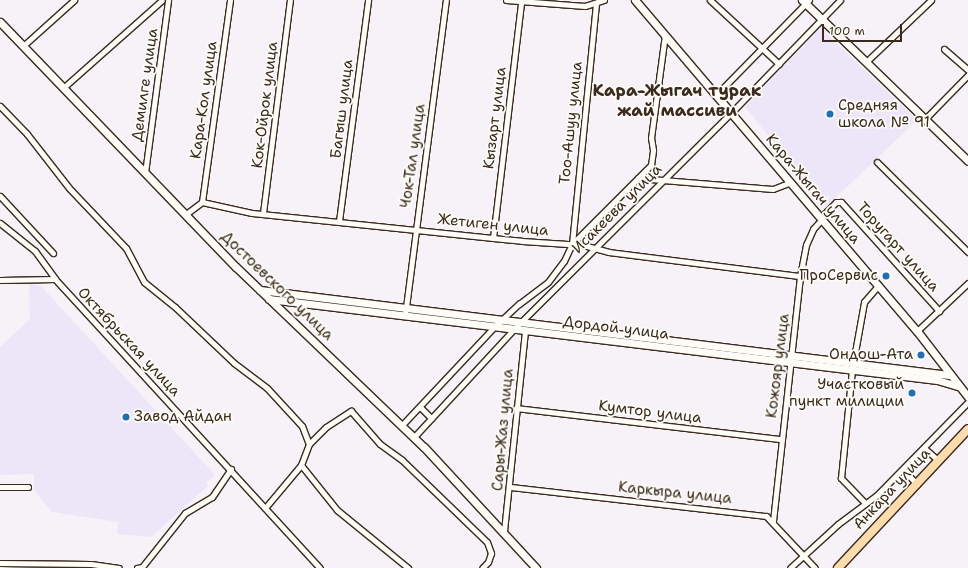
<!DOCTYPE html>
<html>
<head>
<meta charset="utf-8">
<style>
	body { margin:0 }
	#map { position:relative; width:968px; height:568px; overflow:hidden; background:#f6f2f8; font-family:"Shantell Sans",sans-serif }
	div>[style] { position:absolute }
	.built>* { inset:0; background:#ede6f9 }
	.roads { filter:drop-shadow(1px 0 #3b2a1e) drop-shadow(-1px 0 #3b2a1e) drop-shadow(0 1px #3b2a1e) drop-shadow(0 -1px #3b2a1e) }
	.street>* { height:5px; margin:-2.5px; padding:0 2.5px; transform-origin:2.5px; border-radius:2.5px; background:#fdfcf7 }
	.secondary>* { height:7px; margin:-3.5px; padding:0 3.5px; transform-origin:3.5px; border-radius:3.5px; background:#fdfcf7 }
	.primary>* { height:8px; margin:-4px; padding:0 4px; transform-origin:4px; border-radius:4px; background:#fcdcac }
	.dots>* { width:11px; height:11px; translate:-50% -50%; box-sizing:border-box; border:2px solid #fdfcf7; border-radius:50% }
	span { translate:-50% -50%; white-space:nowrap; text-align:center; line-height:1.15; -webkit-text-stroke:3.5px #fdfcf7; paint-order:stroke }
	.street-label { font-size:15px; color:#3b2a1e }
	.poi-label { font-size:15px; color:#3b2a1e }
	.left { translate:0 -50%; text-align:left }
	.right { translate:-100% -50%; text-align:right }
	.quarter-label { font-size:17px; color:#3b2a1e; font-weight:700 }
	.scale { position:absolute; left:822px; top:24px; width:80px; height:18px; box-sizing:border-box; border:2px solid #3b2a1e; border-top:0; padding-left:5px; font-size:12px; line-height:14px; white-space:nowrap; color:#3b2a1e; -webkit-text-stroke:3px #fdfcf7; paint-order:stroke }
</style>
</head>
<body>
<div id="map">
	<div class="built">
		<i style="clip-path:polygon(821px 28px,917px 120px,826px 207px,745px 107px)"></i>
		<i style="clip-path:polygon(29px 284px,41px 286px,215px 475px,206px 483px,208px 486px,151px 537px,117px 534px,118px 522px,52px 512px,34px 490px,34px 474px,0 475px,0 347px,30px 319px)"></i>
	</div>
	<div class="roads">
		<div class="street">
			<i style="left:506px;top:0;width:79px;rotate:4.3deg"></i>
			<i style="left:585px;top:6px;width:20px;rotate:-18deg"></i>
			<i style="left:710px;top:0;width:94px;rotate:42.8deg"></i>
			<i style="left:23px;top:46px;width:69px;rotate:-42deg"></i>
			<i style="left:944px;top:49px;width:32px;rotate:41deg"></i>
			<i style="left:866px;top:62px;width:90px;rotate:-43.6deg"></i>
			<i style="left:63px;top:88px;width:132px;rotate:-41.6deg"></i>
			<i style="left:716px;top:95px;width:133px;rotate:-45.6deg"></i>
			<i style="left:0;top:106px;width:39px;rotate:46deg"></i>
			<i style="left:27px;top:134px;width:68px;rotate:52.1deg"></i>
			<i style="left:69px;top:188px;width:83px;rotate:46.5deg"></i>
			<i style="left:126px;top:248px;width:38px;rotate:62deg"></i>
			<i style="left:144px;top:282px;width:40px;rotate:39deg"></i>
			<i style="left:175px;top:307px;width:81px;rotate:43.5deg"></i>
			<i style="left:234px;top:363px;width:41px;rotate:37.1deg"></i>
			<i style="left:267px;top:388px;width:52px;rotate:47.4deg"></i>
			<i style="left:302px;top:426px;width:19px;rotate:69deg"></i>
			<i style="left:925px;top:119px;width:62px;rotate:-45.7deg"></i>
			<i style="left:877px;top:162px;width:128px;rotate:44.7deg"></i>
			<i style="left:145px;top:173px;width:175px;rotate:-82.4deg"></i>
			<i style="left:638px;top:178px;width:135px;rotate:4.7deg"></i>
			<i style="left:773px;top:189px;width:19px;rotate:-21deg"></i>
			<i style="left:0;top:196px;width:78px;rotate:47.1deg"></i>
			<i style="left:202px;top:202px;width:204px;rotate:-82.1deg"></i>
			<i style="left:263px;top:213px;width:215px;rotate:-82.8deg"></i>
			<i style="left:186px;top:214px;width:20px;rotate:-37deg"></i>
			<i style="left:202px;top:202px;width:51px;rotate:12.4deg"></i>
			<i style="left:252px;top:213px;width:271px;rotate:5.9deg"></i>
			<i style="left:522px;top:241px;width:61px;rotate:3.8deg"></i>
			<i style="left:583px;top:245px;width:27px;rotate:15deg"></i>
			<i style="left:609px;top:252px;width:193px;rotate:7.2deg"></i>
			<i style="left:821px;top:217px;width:21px;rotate:-45deg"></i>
			<i style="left:836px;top:202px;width:5px"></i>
			<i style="left:841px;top:202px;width:147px;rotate:48deg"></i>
			<i style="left:339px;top:221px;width:223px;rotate:-82.5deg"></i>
			<i style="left:0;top:223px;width:45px;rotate:38.7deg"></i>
			<i style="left:35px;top:251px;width:34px;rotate:54deg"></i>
			<i style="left:55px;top:279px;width:392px;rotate:47.5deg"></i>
			<i style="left:493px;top:238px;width:238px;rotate:-83.2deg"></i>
			<i style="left:572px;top:244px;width:241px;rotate:-84.3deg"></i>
			<i style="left:0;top:280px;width:55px;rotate:-1deg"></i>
			<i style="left:405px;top:315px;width:318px;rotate:-82.6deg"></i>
			<i style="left:917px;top:331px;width:70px;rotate:-43.3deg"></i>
			<i style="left:420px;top:407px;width:16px;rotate:45deg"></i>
			<i style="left:516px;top:408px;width:267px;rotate:6.7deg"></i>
			<i style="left:402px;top:425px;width:136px;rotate:-46.8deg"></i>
			<i style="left:495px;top:326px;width:33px;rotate:-43deg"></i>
			<i style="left:519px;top:304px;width:36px;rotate:-37deg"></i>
			<i style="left:548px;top:282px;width:26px;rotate:-53deg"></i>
			<i style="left:564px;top:261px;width:19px;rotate:-65deg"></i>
			<i style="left:572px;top:244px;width:112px;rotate:-45deg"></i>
			<i style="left:651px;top:165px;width:15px;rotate:-82deg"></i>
			<i style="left:653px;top:150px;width:12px;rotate:-99deg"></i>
			<i style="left:651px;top:138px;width:104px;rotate:-82.3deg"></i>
			<i style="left:414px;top:437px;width:149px;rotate:-47.2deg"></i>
			<i style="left:515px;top:328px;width:305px;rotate:-44.9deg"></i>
			<i style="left:731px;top:113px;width:157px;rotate:-46deg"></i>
			<i style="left:924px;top:448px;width:18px;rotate:41deg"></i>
			<i style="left:301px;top:465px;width:58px;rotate:51.3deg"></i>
			<i style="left:337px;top:510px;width:92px;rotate:39.2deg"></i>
			<i style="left:903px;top:470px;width:20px;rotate:45deg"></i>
			<i style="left:0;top:487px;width:28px"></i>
			<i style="left:511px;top:487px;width:257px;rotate:6.5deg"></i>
			<i style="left:766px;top:516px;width:71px;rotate:46.7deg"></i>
			<i style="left:865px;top:503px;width:35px;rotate:-134deg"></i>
			<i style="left:841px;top:478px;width:110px;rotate:-84.2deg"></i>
			<i style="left:852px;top:369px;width:68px;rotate:-79.8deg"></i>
			<i style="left:864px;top:302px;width:21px;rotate:-49deg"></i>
			<i style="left:265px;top:508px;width:56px;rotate:-50.1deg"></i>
			<i style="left:301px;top:465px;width:22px;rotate:-69deg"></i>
			<i style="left:309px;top:444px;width:24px;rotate:-45deg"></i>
			<i style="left:326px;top:427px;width:30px;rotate:-33deg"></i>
			<i style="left:351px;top:411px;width:44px;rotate:48.7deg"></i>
			<i style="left:380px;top:444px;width:27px;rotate:36deg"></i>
			<i style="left:402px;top:460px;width:118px;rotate:44deg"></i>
			<i style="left:487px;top:542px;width:12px;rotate:70deg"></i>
			<i style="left:491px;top:553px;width:9px;rotate:108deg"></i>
			<i style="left:488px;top:562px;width:8px;rotate:135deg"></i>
			<i style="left:773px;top:521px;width:246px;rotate:-83.7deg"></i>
			<i style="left:800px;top:276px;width:32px;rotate:-79deg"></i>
			<i style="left:806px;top:245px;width:17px;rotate:-66deg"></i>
			<i style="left:813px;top:229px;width:13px;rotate:-48deg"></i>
			<i style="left:504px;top:531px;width:202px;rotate:-84deg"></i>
			<i style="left:0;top:563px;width:91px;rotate:0.6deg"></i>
			<i style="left:91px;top:564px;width:28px;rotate:8deg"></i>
			<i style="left:137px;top:568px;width:5px;rotate:-11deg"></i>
			<i style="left:142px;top:567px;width:69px;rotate:-51.5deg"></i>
			<i style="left:185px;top:513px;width:31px;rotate:-31deg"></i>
			<i style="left:212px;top:497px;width:34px;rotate:-56deg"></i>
			<i style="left:790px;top:568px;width:65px;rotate:-42.5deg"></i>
			<i style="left:838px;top:524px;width:49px;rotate:-36.6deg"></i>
			<i style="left:877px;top:495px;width:130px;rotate:-45.6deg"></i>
		</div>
		<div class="secondary">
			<i style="left:635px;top:0;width:435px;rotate:49.6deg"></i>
			<i style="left:917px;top:331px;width:83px;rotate:52.3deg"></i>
			<i style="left:802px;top:0;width:231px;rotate:44.1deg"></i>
			<i style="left:0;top:22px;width:340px;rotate:46.1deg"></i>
			<i style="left:236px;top:267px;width:260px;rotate:43.8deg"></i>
			<i style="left:424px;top:447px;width:165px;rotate:47.2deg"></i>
			<i style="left:260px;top:290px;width:694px;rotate:7.03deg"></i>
			<i style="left:269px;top:299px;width:673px;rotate:6.91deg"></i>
			<i style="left:937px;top:380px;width:22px;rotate:16deg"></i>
		</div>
		<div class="primary">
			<i style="left:838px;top:568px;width:190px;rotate:-46.9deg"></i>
		</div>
	</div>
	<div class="dots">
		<i style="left:830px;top:114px;background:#1f6fb2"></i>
		<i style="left:886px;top:276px;background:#1f6fb2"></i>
		<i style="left:921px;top:355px;background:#1f6fb2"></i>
		<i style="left:912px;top:393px;background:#1f6fb2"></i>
		<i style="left:126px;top:417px;background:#1f6fb2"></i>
	</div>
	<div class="street-label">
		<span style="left:145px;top:85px;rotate:-82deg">Демилге улица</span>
		<span style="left:204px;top:100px;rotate:-82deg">Кара-Кол улица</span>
		<span style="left:265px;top:105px;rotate:-83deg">Кок-Ойрок улица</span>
		<span style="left:342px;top:109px;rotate:-83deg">Багыш улица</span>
		<span style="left:495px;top:118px;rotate:-83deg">Кызарт улица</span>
		<span style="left:571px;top:123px;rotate:-84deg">Тоо-Ашуу улица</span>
		<span style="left:413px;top:156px;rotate:-82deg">Чок-Тал улица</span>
		<span style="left:813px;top:189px;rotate:50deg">Кара-Жыгач улица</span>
		<span style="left:617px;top:209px;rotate:-45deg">Исакеева улица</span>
		<span style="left:493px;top:225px;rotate:6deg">Жетиген улица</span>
		<span style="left:898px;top:247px;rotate:48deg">Торугарт улица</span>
		<span style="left:277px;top:286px;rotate:44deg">Достоевского улица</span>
		<span style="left:616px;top:328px;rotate:7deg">Дордой улица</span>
		<span style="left:129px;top:342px;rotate:47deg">Октябрьская улица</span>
		<span style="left:778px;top:366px;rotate:-83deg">Кожояр улица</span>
		<span style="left:650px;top:412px;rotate:7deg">Кумтор улица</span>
		<span style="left:503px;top:430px;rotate:-85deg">Сары-Жаз улица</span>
		<span style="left:892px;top:489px;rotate:-47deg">Анкара улица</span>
		<span style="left:675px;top:493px;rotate:6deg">Каркыра улица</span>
	</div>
	<div class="poi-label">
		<span class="left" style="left:838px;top:114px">Средняя<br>школа № 91</span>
		<span class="right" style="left:878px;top:276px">ПроСервис</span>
		<span class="right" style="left:913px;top:355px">Ондош-Ата</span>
		<span class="right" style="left:904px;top:393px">Участковый<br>пункт милиции</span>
		<span class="left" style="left:134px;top:417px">Завод Айдан</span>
	</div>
	<div class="quarter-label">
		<span style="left:677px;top:101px">Кара-Жыгач турак<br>жай массиви</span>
	</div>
	<div class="scale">100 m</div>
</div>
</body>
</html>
